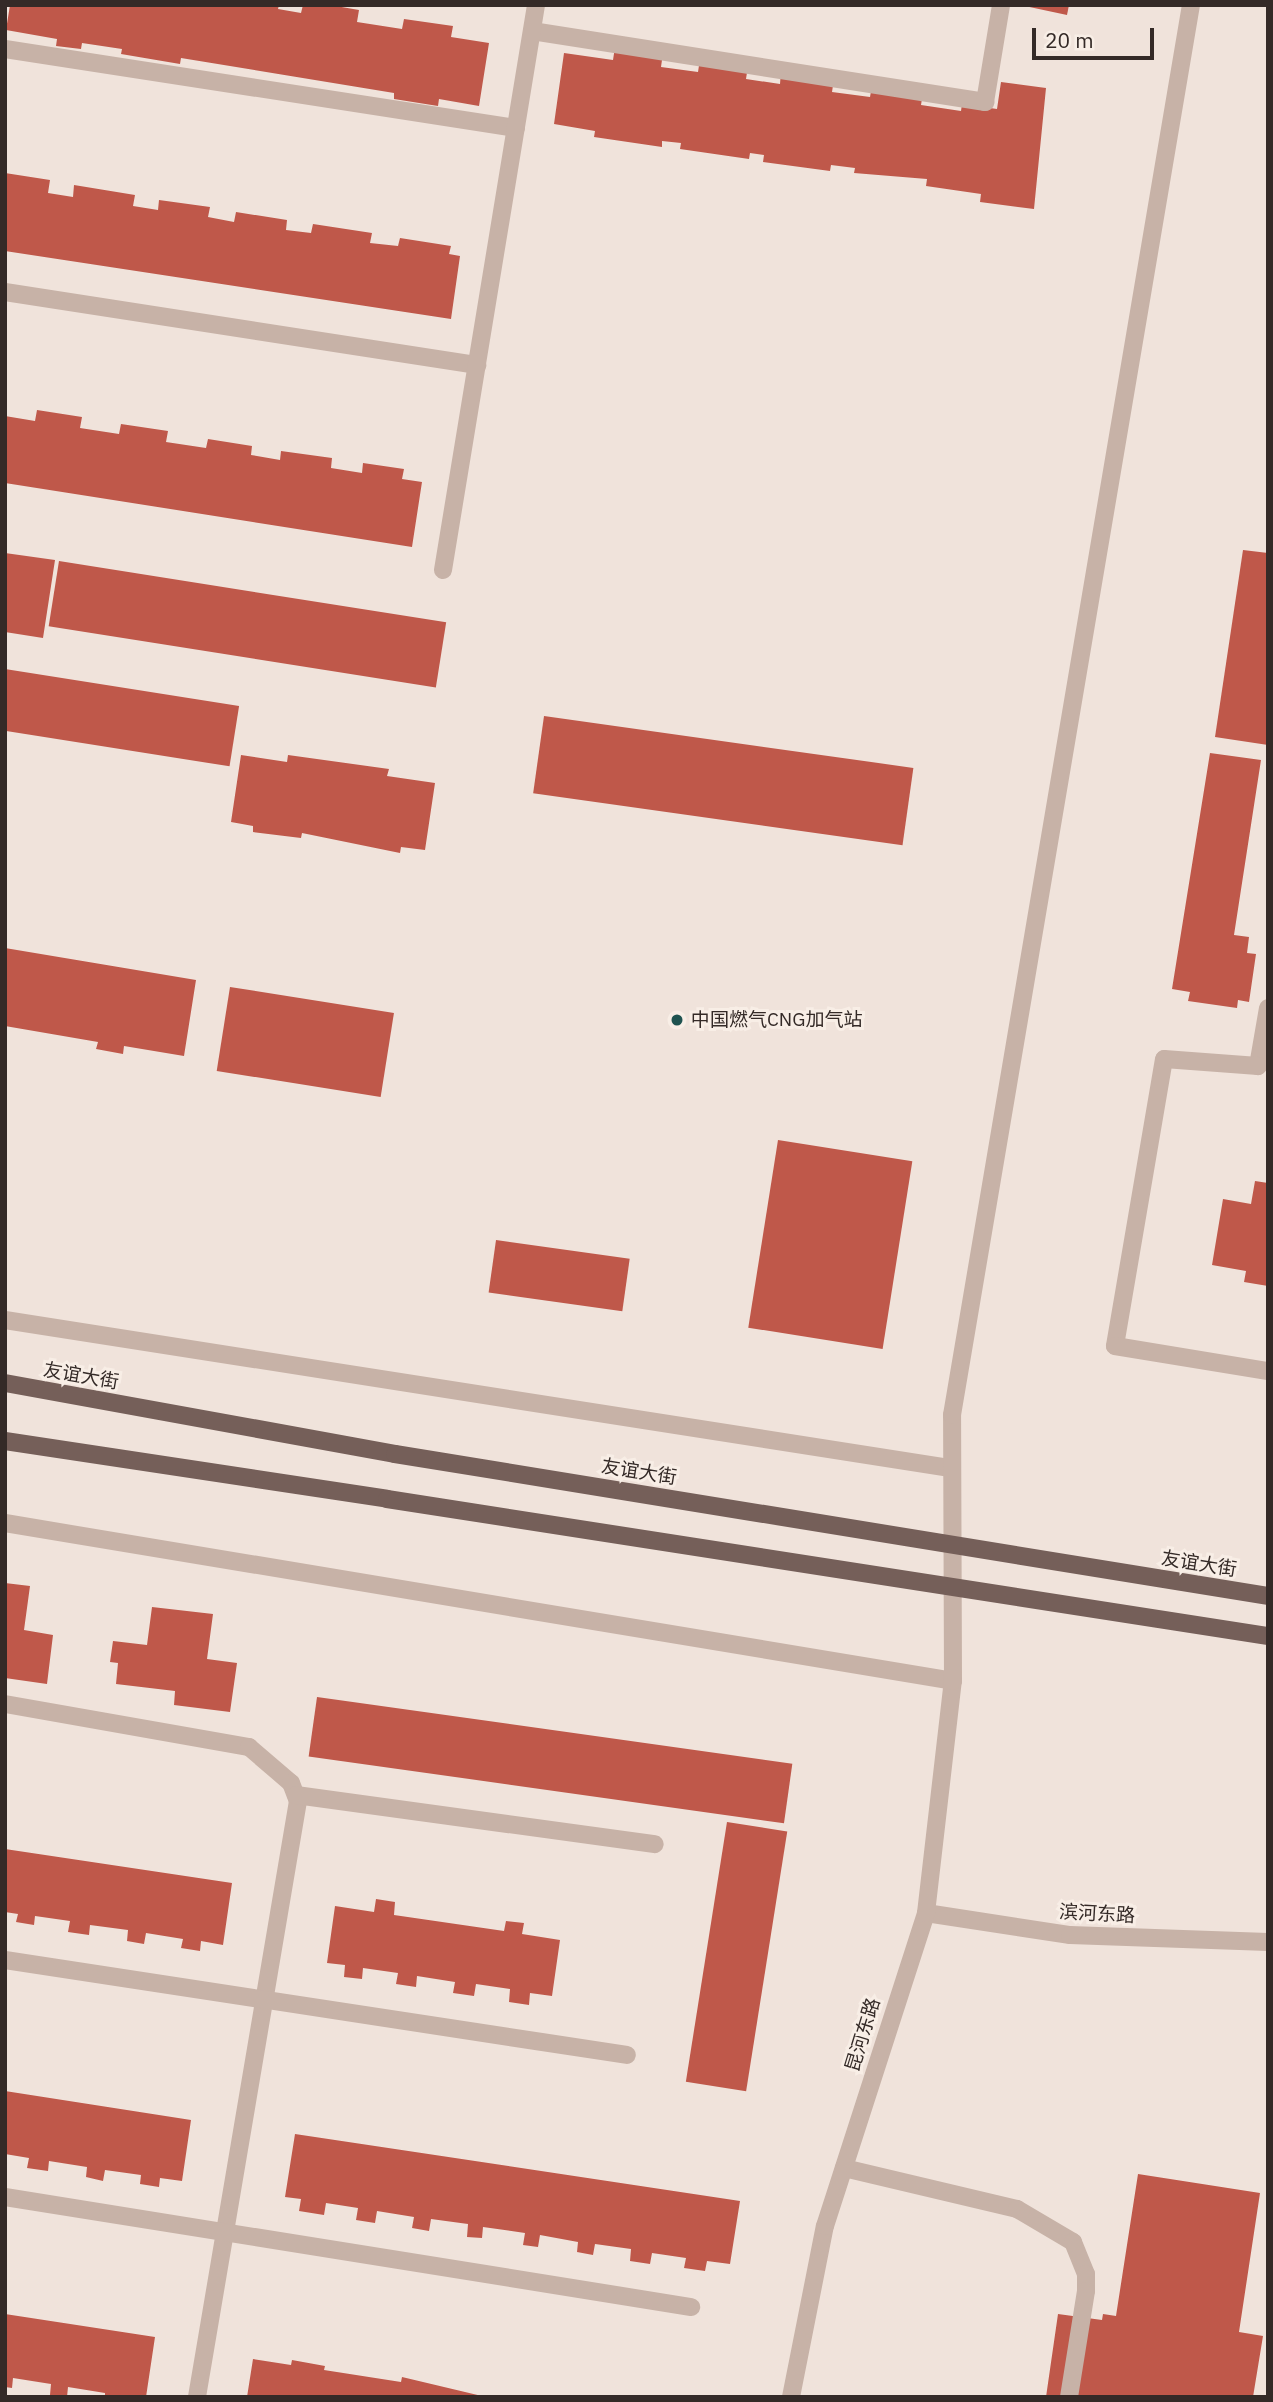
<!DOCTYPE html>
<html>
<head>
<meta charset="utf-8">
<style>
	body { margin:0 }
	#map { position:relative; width:1273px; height:2402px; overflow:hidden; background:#f0e3db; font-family:"IBM Plex Sans","Noto Sans SC",sans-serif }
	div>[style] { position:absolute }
	.building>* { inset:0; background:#bf584a; transform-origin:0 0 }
	.minor>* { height:18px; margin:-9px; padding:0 9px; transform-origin:9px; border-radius:9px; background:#c7b2a7 }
	.major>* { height:18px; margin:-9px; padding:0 9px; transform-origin:9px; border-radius:9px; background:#755f59 }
	.major-bridge>* { height:18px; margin:-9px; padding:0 9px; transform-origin:9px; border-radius:9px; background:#755f59 }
	.dots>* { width:19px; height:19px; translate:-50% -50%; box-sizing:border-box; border:4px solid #f8eee6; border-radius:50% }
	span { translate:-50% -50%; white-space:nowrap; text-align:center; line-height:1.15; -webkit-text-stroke:6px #f8eee6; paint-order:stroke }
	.poi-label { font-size:19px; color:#342a27 }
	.left { translate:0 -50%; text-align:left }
	.street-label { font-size:19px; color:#342a27 }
	.frame { position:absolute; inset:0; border:7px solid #342a27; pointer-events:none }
	.scale { position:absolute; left:1032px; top:28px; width:122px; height:32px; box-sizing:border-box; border:4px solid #342a27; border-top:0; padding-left:9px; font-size:21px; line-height:24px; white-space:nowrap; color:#342a27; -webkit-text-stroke:5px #f8eee6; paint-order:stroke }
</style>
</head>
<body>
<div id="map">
	<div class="building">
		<i style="clip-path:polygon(10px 5px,279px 5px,278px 9px,301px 13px,303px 5px,330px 5px,359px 10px,357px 22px,402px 29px,404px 19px,453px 26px,451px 37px,489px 43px,479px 106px,439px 99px,438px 106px,394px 99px,394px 93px,181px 58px,180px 64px,121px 54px,122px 49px,82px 43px,81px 49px,56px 46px,57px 39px,6px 30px)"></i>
		<i style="clip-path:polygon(1020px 5px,1069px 5px,1067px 15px)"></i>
		<i style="clip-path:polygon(615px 47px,663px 53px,661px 67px,698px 72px,700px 59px,748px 66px,746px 79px,780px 84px,781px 71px,834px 79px,832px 92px,870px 97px,872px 86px,923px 93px,921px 105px,961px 111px,962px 104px,997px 109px,1001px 82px,1046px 88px,1034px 209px,980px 202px,981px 194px,926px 186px,927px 179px,854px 173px,855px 168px,831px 165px,830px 171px,763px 162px,764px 155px,750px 153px,749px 159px,680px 149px,681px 143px,662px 141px,662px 147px,594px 137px,595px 131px,554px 124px,564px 53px,613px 60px)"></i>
		<i style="clip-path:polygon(5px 173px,50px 180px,48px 193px,73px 197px,74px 185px,135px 195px,133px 206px,158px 210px,159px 200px,210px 207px,208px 217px,234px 222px,236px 212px,287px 220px,286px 230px,311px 233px,313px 224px,372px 233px,370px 243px,398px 246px,400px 238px,451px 246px,449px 254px,460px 256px,451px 319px,5px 251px)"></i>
		<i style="clip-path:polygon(37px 410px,82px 417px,80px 428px,119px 434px,121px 424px,168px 431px,166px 442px,206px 448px,208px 439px,252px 446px,251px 455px,280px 460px,281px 451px,332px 458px,331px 468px,362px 473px,363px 463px,404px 469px,402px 479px,422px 482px,412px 547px,5px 483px,5px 416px,35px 421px)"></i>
		<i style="clip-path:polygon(1243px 550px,1268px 553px,1268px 745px,1215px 737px)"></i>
		<i style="clip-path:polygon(5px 553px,55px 560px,43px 638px,5px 632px)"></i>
		<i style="left:59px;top:561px;width:392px;height:66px;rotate:9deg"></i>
		<i style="left:5px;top:669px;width:237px;height:61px;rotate:9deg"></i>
		<i style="left:544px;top:716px;width:373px;height:78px;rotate:8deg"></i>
		<i style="clip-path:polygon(1210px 753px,1261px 760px,1234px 935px,1249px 937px,1247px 953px,1256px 954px,1249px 1002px,1238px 1000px,1237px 1008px,1188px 1001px,1190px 992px,1172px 989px)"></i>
		<i style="clip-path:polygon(241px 755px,287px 762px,288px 755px,389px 769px,387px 776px,435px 783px,425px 850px,401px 847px,400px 853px,302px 833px,301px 838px,253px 832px,253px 826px,231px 822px)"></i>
		<i style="clip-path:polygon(5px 948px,196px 980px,184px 1056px,124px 1046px,123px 1054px,96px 1049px,98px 1042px,5px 1026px)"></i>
		<i style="left:230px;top:987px;width:166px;height:85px;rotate:9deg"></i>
		<i style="left:778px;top:1140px;width:136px;height:190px;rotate:9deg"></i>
		<i style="clip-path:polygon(1255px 1181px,1268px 1183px,1268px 1286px,1244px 1282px,1246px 1271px,1212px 1265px,1223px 1199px,1251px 1204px)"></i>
		<i style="left:496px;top:1240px;width:135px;height:53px;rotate:8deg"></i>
		<i style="clip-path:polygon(5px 1583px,30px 1586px,24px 1630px,53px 1635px,47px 1684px,5px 1678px)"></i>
		<i style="clip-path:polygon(152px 1607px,213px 1614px,207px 1659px,237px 1663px,230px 1712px,174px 1705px,175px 1691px,116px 1684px,118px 1663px,110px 1662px,113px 1641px,147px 1645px)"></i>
		<i style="left:317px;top:1697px;width:480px;height:60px;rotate:8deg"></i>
		<i style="left:727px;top:1822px;width:61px;height:263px;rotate:9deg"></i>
		<i style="clip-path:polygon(5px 1849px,232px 1883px,223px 1945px,201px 1941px,200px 1951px,181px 1948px,183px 1939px,146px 1933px,144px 1944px,127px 1941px,128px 1930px,90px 1925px,89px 1935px,68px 1932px,70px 1921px,35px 1916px,34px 1925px,16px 1922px,18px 1914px,5px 1912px)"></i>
		<i style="clip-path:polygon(376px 1899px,395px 1902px,394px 1915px,504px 1931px,506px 1921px,524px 1923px,522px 1934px,560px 1940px,552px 1996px,530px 1993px,529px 2005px,509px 2002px,510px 1989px,476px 1984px,474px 1996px,453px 1993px,455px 1982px,417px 1976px,416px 1987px,396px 1984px,398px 1973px,363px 1968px,362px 1979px,344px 1977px,345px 1965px,327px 1963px,335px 1906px,374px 1912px)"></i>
		<i style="clip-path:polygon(5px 2091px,191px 2120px,182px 2181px,160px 2178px,159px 2187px,140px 2184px,141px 2175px,105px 2170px,103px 2181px,86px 2177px,87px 2167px,49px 2161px,48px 2171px,27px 2168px,29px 2158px,5px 2154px)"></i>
		<i style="clip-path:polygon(295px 2134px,740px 2201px,730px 2264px,707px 2261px,705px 2271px,684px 2268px,686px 2258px,652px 2253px,650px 2264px,630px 2261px,631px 2249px,595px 2244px,593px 2255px,577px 2252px,578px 2242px,540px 2235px,538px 2247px,523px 2245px,525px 2233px,483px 2227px,482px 2238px,467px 2237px,468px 2224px,431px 2219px,429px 2231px,412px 2228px,414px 2217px,377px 2211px,375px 2223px,356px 2220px,358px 2208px,326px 2203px,324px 2215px,299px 2211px,301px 2199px,285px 2197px)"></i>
		<i style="clip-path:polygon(1138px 2174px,1260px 2193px,1239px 2332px,1263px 2336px,1253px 2397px,1046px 2397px,1058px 2314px,1102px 2320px,1103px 2314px,1116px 2316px)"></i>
		<i style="clip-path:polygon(5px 2314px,155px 2337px,146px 2397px,105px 2397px,105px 2393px,68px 2387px,67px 2397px,61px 2397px,50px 2395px,51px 2384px,13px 2378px,12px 2388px,5px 2387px)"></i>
		<i style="clip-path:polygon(253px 2359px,291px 2365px,292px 2360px,325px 2366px,324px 2370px,401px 2382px,402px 2377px,486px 2397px,247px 2397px)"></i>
	</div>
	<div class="minor">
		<i style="left:532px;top:31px;width:459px;rotate:8.9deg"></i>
		<i style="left:985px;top:102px;width:98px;rotate:-80.6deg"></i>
		<i style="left:5px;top:49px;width:517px;rotate:8.79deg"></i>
		<i style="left:5px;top:292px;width:478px;rotate:8.8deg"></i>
		<i style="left:443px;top:570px;width:573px;rotate:-80.65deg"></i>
		<i style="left:1268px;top:1008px;width:59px;rotate:99.8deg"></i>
		<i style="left:1258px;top:1066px;width:94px;rotate:-175.7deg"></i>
		<i style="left:1164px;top:1059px;width:291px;rotate:99.7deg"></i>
		<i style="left:1115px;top:1346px;width:155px;rotate:9.3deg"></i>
		<i style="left:5px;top:1320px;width:957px;rotate:8.9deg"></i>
		<i style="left:5px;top:1523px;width:961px;rotate:9.46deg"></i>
		<i style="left:5px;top:1704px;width:248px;rotate:10deg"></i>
		<i style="left:249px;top:1747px;width:55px;rotate:40.6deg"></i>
		<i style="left:291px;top:1783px;width:19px;rotate:69deg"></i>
		<i style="left:298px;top:1801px;width:604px;rotate:99.62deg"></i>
		<i style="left:296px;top:1795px;width:362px;rotate:7.8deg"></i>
		<i style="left:926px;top:1913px;width:146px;rotate:8.7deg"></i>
		<i style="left:1070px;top:1935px;width:198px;rotate:2deg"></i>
		<i style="left:5px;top:1960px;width:629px;rotate:8.68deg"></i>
		<i style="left:844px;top:2168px;width:178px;rotate:13.3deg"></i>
		<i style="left:1017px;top:2209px;width:65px;rotate:30.5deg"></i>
		<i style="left:1073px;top:2242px;width:35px;rotate:68deg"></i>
		<i style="left:1086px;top:2274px;width:17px;rotate:90deg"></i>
		<i style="left:1086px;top:2291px;width:107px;rotate:99.1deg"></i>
		<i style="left:5px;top:2197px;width:695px;rotate:9.11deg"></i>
		<i style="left:791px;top:2397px;width:174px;rotate:-78.8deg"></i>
		<i style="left:825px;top:2226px;width:329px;rotate:-72.1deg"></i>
		<i style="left:926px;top:1913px;width:234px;rotate:-83.4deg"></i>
		<i style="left:953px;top:1681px;width:266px;rotate:-90.2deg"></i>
		<i style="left:952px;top:1415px;width:1430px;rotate:-80.38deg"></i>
	</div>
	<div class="major">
		<i style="left:5px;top:1383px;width:396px;rotate:10.3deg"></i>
		<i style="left:5px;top:1441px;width:386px;rotate:8.6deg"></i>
	</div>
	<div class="major-bridge">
		<i style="left:395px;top:1454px;width:884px;rotate:9.24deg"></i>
		<i style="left:387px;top:1499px;width:892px;rotate:8.84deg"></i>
	</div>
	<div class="dots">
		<i style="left:677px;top:1020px;background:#1f5350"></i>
	</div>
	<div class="poi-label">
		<span class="left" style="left:691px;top:1020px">中国燃气CNG加气站</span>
	</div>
	<div class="street-label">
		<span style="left:81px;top:1376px;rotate:10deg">友谊大街</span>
		<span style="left:639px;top:1472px;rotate:9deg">友谊大街</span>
		<span style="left:1199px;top:1564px;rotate:9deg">友谊大街</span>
		<span style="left:1097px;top:1914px;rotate:3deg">滨河东路</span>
		<span style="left:863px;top:2035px;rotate:-73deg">昆河东路</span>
	</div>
	<div class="frame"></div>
	<div class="scale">20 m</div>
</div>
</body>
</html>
